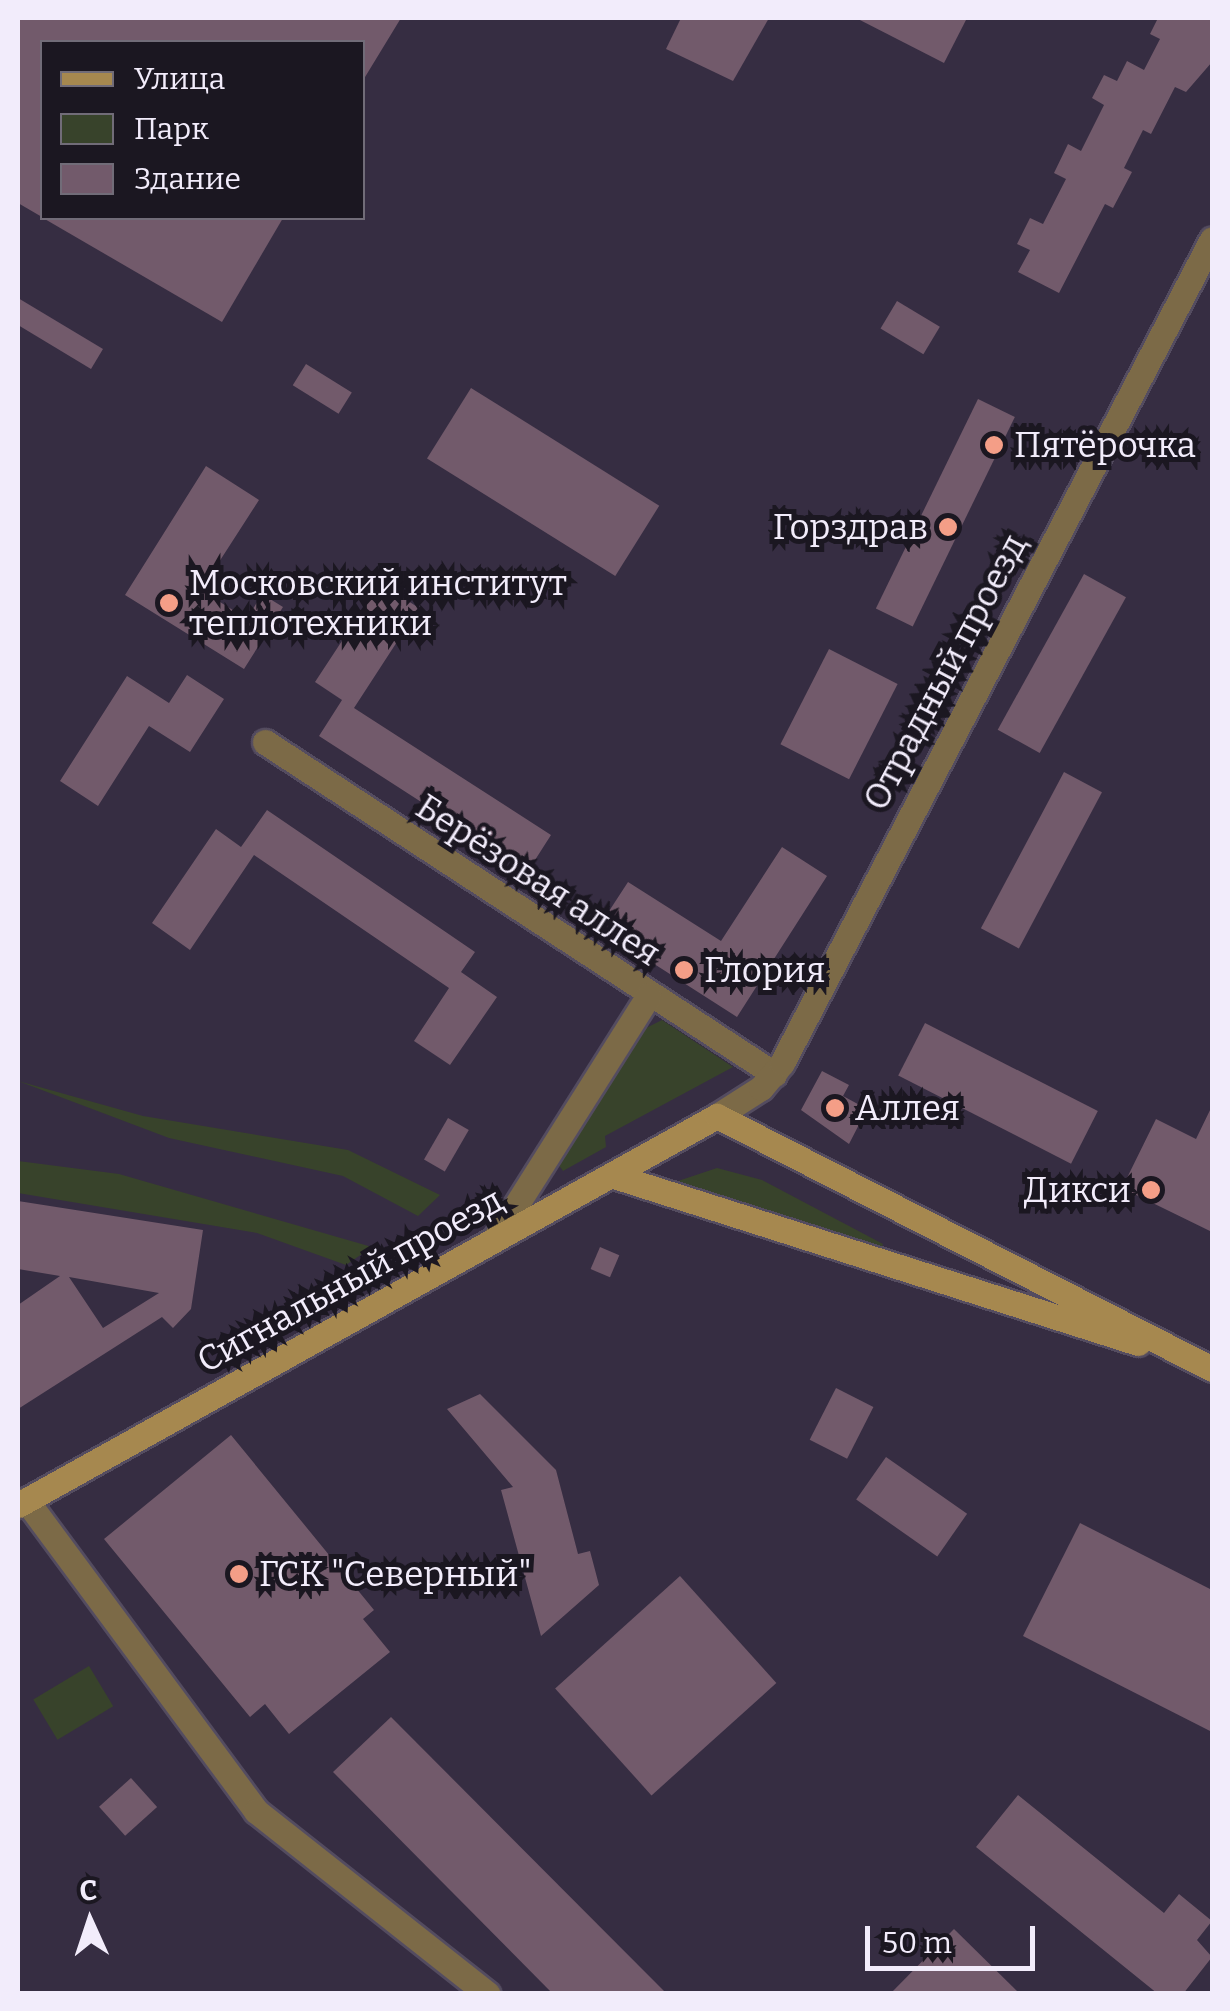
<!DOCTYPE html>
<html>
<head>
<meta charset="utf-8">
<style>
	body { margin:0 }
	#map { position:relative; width:1230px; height:2011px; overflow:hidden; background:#362d42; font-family:Bitter,serif }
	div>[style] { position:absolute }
	.green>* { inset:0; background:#38432b; transform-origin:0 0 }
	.building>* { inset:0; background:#725a6b; transform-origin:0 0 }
	.roads { filter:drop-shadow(2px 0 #544c60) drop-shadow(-2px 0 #544c60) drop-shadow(0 2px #544c60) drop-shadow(0 -2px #544c60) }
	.street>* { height:25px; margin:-12.5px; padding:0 12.5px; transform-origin:12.5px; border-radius:12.5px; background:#7c6a47 }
	.secondary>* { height:25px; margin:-12.5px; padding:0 12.5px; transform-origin:12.5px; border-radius:12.5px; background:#a6884f }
	.dots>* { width:28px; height:28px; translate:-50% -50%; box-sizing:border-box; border:5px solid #1b1721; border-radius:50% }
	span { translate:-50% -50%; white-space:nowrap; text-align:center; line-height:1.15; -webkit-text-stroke:10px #1b1721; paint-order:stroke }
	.poi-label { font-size:35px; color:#f2ecfb }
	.left { translate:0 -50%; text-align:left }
	.right { translate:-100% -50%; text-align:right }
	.street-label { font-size:35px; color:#f2ecfb }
	.frame { position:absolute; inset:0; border:20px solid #f2ecfb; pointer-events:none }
	.legend { position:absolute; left:40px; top:40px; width:325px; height:180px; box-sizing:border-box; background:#1b1721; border:2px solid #716c78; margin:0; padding:12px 18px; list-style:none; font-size:30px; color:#f2ecfb }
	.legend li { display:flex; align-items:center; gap:20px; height:50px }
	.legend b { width:50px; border:2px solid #716c78 }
	.north { position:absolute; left:40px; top:1871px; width:100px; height:100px; -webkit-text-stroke:8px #1b1721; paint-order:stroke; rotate:357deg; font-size:28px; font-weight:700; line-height:40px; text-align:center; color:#f2ecfb }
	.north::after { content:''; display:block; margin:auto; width:35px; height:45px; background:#f2ecfb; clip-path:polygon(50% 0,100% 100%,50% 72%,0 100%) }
	.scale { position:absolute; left:865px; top:1926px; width:170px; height:45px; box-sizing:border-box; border:5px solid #f2ecfb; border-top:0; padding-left:12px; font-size:30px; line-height:35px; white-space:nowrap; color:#f2ecfb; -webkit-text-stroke:8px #1b1721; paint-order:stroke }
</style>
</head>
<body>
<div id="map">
	<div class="green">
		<i style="clip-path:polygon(662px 1020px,733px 1067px,605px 1136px,606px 1147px,563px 1171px,558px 1164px,640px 1031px)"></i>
		<i style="clip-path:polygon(18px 1081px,143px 1116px,348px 1150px,440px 1195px,418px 1216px,343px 1176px,169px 1138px)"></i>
		<i style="clip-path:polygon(18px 1161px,119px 1174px,372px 1247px,346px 1265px,257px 1233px,18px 1193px)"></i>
		<i style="clip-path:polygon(717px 1168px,762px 1180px,883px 1244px,881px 1250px,678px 1181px)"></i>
		<i style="left:89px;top:1666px;width:47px;height:65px;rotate:59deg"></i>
	</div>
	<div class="building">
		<i style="clip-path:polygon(18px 18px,401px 18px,362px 82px,362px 42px,42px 42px,42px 217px,18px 203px)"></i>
		<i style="clip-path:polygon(681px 18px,769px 18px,733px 81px,666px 49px)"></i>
		<i style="clip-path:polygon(856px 18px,967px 18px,944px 63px)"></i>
		<i style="clip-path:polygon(1158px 18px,1212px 18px,1212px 62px,1186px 92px,1175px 87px,1151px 134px,1143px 130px,1124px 168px,1132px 172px,1113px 208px,1105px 204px,1059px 293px,1018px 272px,1030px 250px,1017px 244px,1030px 218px,1043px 224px,1066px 179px,1054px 173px,1068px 144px,1081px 151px,1104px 105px,1092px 98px,1104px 75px,1117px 81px,1127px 61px,1144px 70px,1160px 39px,1150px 34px)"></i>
		<i style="clip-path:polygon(43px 218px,283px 218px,222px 322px)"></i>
		<i style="clip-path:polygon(18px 298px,103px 349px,91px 369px,18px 325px)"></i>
		<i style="left:897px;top:301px;width:50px;height:32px;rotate:31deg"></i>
		<i style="left:306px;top:364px;width:54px;height:25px;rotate:32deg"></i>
		<i style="left:471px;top:388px;width:222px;height:83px;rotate:32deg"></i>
		<i style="left:978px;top:399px;width:41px;height:233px;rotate:26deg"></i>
		<i style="clip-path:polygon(206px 466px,259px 500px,201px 590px,247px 619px,262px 594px,283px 607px,244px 669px,125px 595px)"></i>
		<i style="left:1084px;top:574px;width:48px;height:178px;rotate:29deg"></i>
		<i style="clip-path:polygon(380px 583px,419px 608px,354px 708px,551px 835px,528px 871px,319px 736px,342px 700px,315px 682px)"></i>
		<i style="left:829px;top:649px;width:77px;height:107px;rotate:27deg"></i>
		<i style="clip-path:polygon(187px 675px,224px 699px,190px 752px,149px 726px,98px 806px,60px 781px,127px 676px,169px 703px)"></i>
		<i style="left:1064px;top:772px;width:43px;height:177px;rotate:28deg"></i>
		<i style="clip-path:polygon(267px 810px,475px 952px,461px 972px,497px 997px,450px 1065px,414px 1041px,449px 988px,254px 855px,190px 950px,152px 923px,216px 829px,241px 847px)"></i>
		<i style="clip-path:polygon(782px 847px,827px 876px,737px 1017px,598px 928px,628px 882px,721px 941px)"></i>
		<i style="left:925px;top:1023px;width:194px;height:59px;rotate:27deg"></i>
		<i style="clip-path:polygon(822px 1071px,849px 1085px,843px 1096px,867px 1109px,849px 1144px,801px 1110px)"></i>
		<i style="clip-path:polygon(1212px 1106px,1212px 1232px,1122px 1188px,1156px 1119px,1196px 1139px)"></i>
		<i style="left:448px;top:1118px;width:24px;height:48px;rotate:30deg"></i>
		<i style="clip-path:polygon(evenodd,18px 1201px,203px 1230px,191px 1309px,173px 1328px,162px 1317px,18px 1409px,18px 1305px,60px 1276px,18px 1269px,18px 1201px,69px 1277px,159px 1293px,103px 1328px,69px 1277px)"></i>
		<i style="left:600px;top:1247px;width:21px;height:24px;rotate:23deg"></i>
		<i style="left:836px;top:1388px;width:42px;height:58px;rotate:27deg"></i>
		<i style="clip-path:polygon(480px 1394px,556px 1470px,578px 1554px,590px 1551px,599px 1585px,541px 1636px,501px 1490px,513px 1487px,447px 1409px)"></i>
		<i style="clip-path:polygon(231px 1435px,374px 1610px,363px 1619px,390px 1652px,289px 1734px,265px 1704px,250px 1717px,104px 1539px)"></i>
		<i style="left:886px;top:1457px;width:99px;height:52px;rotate:35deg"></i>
		<i style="clip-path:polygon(1080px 1523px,1212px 1590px,1212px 1732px,1023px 1636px)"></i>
		<i style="left:680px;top:1576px;width:144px;height:168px;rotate:48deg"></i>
		<i style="clip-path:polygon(391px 1717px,667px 1994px,553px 1994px,333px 1772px)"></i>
		<i style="left:131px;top:1778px;width:39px;height:43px;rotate:48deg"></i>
		<i style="clip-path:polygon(1018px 1795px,1164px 1913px,1179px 1894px,1212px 1921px,1197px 1940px,1212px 1957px,1183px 1994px,1158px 1994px,976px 1847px)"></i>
		<i style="clip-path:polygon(954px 1929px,1020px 1994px,890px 1994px)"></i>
	</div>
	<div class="roads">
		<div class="street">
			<i style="left:265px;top:742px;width:608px;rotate:33.11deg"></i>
			<i style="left:717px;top:1116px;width:52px;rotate:-32.5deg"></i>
			<i style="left:761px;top:1088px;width:33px;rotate:-50deg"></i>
			<i style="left:782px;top:1063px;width:929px;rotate:-62.44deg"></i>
			<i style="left:496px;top:1237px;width:286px;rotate:-57.7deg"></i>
			<i style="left:26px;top:1500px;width:387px;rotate:53.5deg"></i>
			<i style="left:256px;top:1811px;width:295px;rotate:38.3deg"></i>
		</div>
		<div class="secondary">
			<i style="left:614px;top:1176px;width:550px;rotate:17.68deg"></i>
			<i style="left:18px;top:1505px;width:800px;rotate:-29.1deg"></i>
			<i style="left:717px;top:1116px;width:556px;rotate:27.07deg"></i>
		</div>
	</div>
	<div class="dots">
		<i style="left:994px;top:445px;background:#f49e87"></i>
		<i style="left:948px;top:527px;background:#f49e87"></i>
		<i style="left:169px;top:603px;background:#f49e87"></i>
		<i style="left:684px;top:970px;background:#f49e87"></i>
		<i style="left:835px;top:1108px;background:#f49e87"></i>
		<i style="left:1151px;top:1190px;background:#f49e87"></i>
		<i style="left:239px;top:1574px;background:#f49e87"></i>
	</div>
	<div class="poi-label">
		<span class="left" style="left:1014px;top:445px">Пятёрочка</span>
		<span class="right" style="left:928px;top:527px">Горздрав</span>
		<span class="left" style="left:189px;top:603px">Московский институт<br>теплотехники</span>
		<span class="left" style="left:704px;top:970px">Глория</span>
		<span class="left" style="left:855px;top:1108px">Аллея</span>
		<span class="right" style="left:1131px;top:1190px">Дикси</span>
		<span class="left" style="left:259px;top:1574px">ГСК "Северный"</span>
	</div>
	<div class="street-label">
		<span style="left:945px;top:672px;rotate:-62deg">Отрадный проезд</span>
		<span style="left:538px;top:880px;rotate:33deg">Берёзовая аллея</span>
		<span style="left:350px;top:1280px;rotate:-29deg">Сигнальный проезд</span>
	</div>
	<div class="frame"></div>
	<ul class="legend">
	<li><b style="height:12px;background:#a6884f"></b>Улица</li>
	<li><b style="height:28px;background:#38432b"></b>Парк</li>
	<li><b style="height:28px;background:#725a6b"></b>Здание</li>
	</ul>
	<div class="north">С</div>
	<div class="scale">50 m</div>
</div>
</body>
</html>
